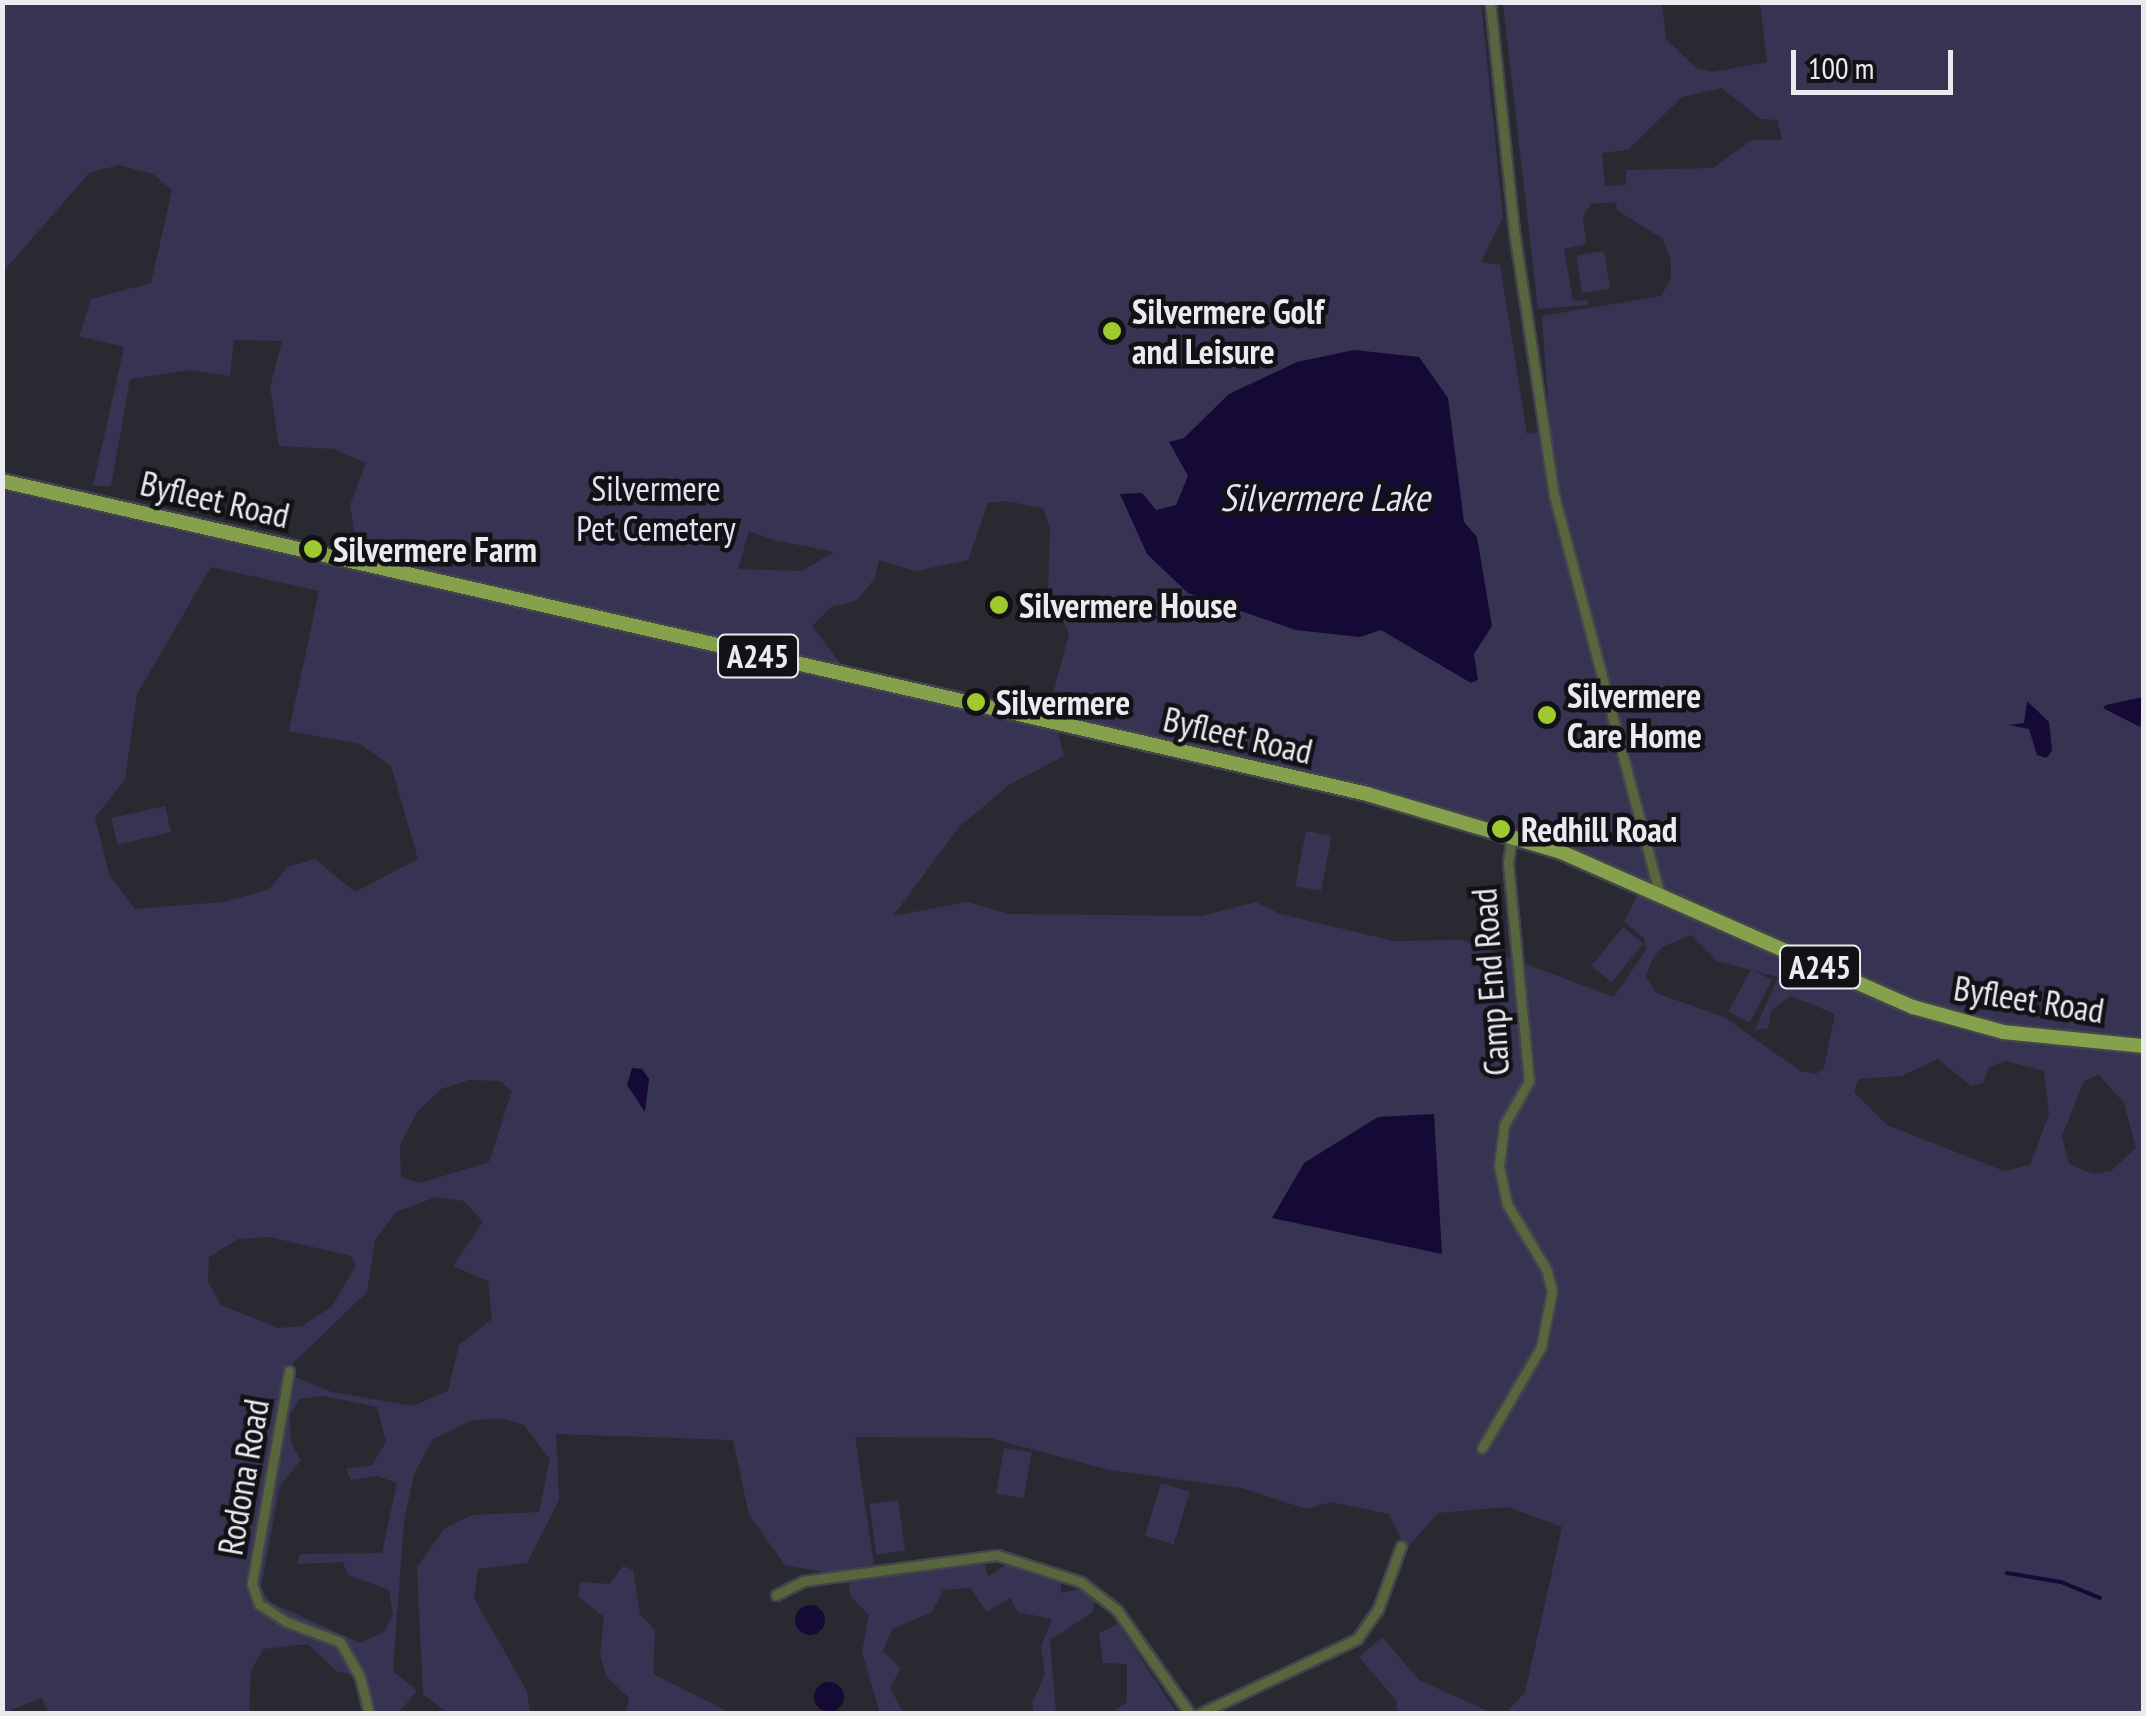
<!DOCTYPE html>
<html>
<head>
<meta charset="utf-8">
<style>
	body { margin:0 }
	#map { position:relative; width:2146px; height:1716px; overflow:hidden; background:#292932; font-family:"PT Sans Narrow",sans-serif }
	div>[style] { position:absolute }
	.green>* { inset:0; background:#363452; transform-origin:0 0 }
	.water>* { inset:0; background:#140a35 }
	.round { border-radius:50% }
	.stream>* { height:4px; margin:-2px; padding:0 2px; transform-origin:2px; border-radius:2px; background:#140a35 }
	.roads { filter:drop-shadow(2px 0 #44444d) drop-shadow(-2px 0 #44444d) drop-shadow(0 2px #44444d) drop-shadow(0 -2px #44444d) }
	.street>* { height:9px; margin:-4.5px; padding:0 4.5px; transform-origin:4.5px; border-radius:4.5px; background:#58663e }
	.primary>* { height:14px; margin:-7px; padding:0 7px; transform-origin:7px; border-radius:7px; background:#85a14b }
	.dots>* { width:28px; height:28px; translate:-50% -50%; box-sizing:border-box; border:5px solid #121216; border-radius:50% }
	span { translate:-50% -50%; white-space:nowrap; text-align:center; line-height:1.15; -webkit-text-stroke:9px #121216; paint-order:stroke }
	.shield-label span { padding:2px 8px; background:#121216; border:2px solid; border-radius:8px; -webkit-text-stroke-width:0 }
	.shield-label { font-size:32px; color:#eaeaf0; font-weight:700 }
	.poi-label { font-size:35px; color:#eaeaf0; font-weight:700 }
	.left { translate:0 -50%; text-align:left }
	.park-label { font-size:35px; color:#e3e2f3 }
	.street-label { font-size:35px; color:#eaeaf0 }
	.water-label { font-size:38px; color:#e3e3f3; font-style:italic }
	.frame { position:absolute; inset:0; border:5px solid #eaeaf0; pointer-events:none }
	.scale { position:absolute; left:1791px; top:50px; width:162px; height:45px; box-sizing:border-box; border:5px solid #eaeaf0; border-top:0; padding-left:12px; font-size:30px; line-height:35px; white-space:nowrap; color:#eaeaf0; -webkit-text-stroke:8px #121216; paint-order:stroke }
</style>
</head>
<body>
<div id="map">
	<div class="green">
		<i style="clip-path:polygon(evenodd,3px 3px,1481px 3px,1503px 217px,1481px 262px,1500px 265px,1527px 434px,1550px 431px,1542px 316px,1661px 296px,1671px 279px,1671px 260px,1663px 239px,1617px 210px,1616px 202px,1591px 204px,1583px 216px,1586px 244px,1564px 249px,1573px 301px,1587px 300px,1588px 305px,1538px 309px,1503px 3px,1662px 3px,1666px 39px,1696px 68px,1713px 72px,1767px 62px,1760px 3px,2143px 3px,2143px 1713px,1506px 1713px,1525px 1692px,1562px 1527px,1508px 1507px,1438px 1513px,1406px 1549px,1389px 1514px,1331px 1502px,1307px 1509px,1241px 1488px,1109px 1470px,990px 1438px,855px 1437px,874px 1565px,828px 1573px,785px 1565px,749px 1515px,733px 1440px,556px 1434px,559px 1500px,527px 1563px,478px 1569px,474px 1598px,527px 1691px,530px 1713px,448px 1713px,423px 1694px,417px 1567px,445px 1528px,473px 1515px,539px 1512px,550px 1459px,523px 1424px,498px 1418px,471px 1421px,433px 1439px,414px 1474px,404px 1521px,393px 1671px,417px 1691px,398px 1713px,361px 1713px,366px 1706px,360px 1677px,336px 1671px,308px 1644px,263px 1649px,251px 1671px,249px 1713px,48px 1713px,42px 1698px,3px 1713px,3px 491px,194px 535px,344px 559px,356px 543px,350px 505px,366px 463px,334px 449px,279px 446px,270px 387px,282px 341px,234px 340px,230px 376px,191px 370px,130px 379px,111px 486px,93px 486px,124px 347px,79px 336px,91px 299px,151px 283px,172px 190px,153px 174px,119px 165px,89px 173px,3px 272px,3px 3px,1721px 88px,1761px 119px,1778px 120px,1782px 140px,1752px 140px,1713px 168px,1626px 170px,1626px 185px,1605px 186px,1602px 153px,1628px 150px,1682px 97px,1721px 88px,3px 3px,1006px 501px,1043px 508px,1050px 527px,1048px 588px,1069px 634px,1053px 694px,1041px 711px,1057px 715px,1055px 724px,851px 678px,812px 626px,831px 607px,856px 601px,875px 578px,879px 560px,916px 571px,968px 560px,988px 503px,1006px 501px,3px 3px,749px 531px,774px 540px,834px 552px,802px 571px,738px 569px,749px 531px,3px 3px,211px 567px,319px 591px,289px 731px,360px 744px,391px 766px,418px 859px,355px 892px,315px 859px,288px 867px,268px 890px,223px 902px,135px 909px,109px 874px,95px 817px,125px 780px,137px 694px,211px 567px,3px 3px,1056px 726px,1473px 823px,1642px 886px,1624px 922px,1644px 938px,1646px 950px,1614px 997px,1462px 940px,1394px 941px,1280px 914px,1256px 902px,1201px 916px,1010px 914px,967px 902px,893px 916px,960px 826px,1009px 785px,1064px 756px,1056px 726px,3px 3px,1691px 935px,1717px 961px,1778px 977px,1755px 1030px,1768px 1028px,1771px 1010px,1791px 996px,1835px 1014px,1824px 1068px,1816px 1074px,1800px 1071px,1724px 1017px,1656px 993px,1646px 977px,1652px 960px,1662px 947px,1691px 935px,3px 3px,1938px 1059px,1971px 1086px,1983px 1083px,1989px 1067px,2006px 1061px,2044px 1071px,2049px 1114px,2030px 1165px,2004px 1171px,1887px 1125px,1854px 1092px,1859px 1079px,1901px 1076px,1938px 1059px,3px 3px,2099px 1075px,2124px 1103px,2136px 1148px,2111px 1171px,2093px 1174px,2069px 1164px,2062px 1136px,2084px 1081px,2099px 1075px,3px 3px,469px 1080px,500px 1081px,512px 1091px,489px 1162px,420px 1183px,401px 1177px,400px 1145px,417px 1112px,441px 1089px,469px 1080px,3px 3px,436px 1197px,464px 1201px,483px 1222px,453px 1266px,488px 1281px,492px 1319px,459px 1345px,448px 1391px,413px 1406px,332px 1392px,295px 1377px,290px 1366px,367px 1292px,375px 1240px,396px 1212px,436px 1197px,3px 3px,270px 1237px,351px 1256px,356px 1265px,332px 1306px,302px 1326px,278px 1328px,221px 1305px,208px 1282px,209px 1257px,238px 1239px,270px 1237px,3px 3px,323px 1396px,377px 1407px,386px 1442px,372px 1465px,346px 1469px,351px 1480px,377px 1476px,397px 1483px,382px 1553px,300px 1554px,297px 1564px,343px 1562px,348px 1575px,389px 1590px,393px 1615px,384px 1632px,360px 1643px,270px 1602px,261px 1588px,280px 1485px,301px 1461px,291px 1443px,290px 1415px,299px 1399px,323px 1396px)"></i>
		<i style="left:1604px;top:251px;width:38px;height:28px;rotate:81deg"></i>
		<i style="left:165px;top:806px;width:27px;height:55px;rotate:77deg"></i>
		<i style="left:1306px;top:831px;width:26px;height:56px;rotate:11deg"></i>
		<i style="left:1623px;top:927px;width:26px;height:50px;rotate:39deg"></i>
		<i style="left:1751px;top:969px;width:24px;height:48px;rotate:28deg"></i>
		<i style="left:1004px;top:1448px;width:28px;height:46px;rotate:10deg"></i>
		<i style="left:1161px;top:1483px;width:30px;height:55px;rotate:17deg"></i>
		<i style="left:898px;top:1500px;width:51px;height:29px;rotate:82deg"></i>
		<i style="clip-path:polygon(983px 1558px,988px 1576px,1007px 1564px,1061px 1582px,1061px 1593px,1080px 1589px,1094px 1600px,1093px 1612px,1050px 1640px,1056px 1713px,1034px 1713px,1032px 1703px,1045px 1674px,1041px 1647px,1052px 1619px,1018px 1612px,1010px 1598px,987px 1612px,970px 1588px,943px 1590px,932px 1612px,892px 1629px,883px 1651px,901px 1669px,890px 1687px,903px 1713px,880px 1713px,862px 1652px,869px 1615px,850px 1596px,849px 1582px)"></i>
		<i style="clip-path:polygon(623px 1566px,633px 1570px,640px 1614px,655px 1630px,653px 1674px,731px 1713px,626px 1713px,629px 1698px,607px 1677px,600px 1655px,604px 1617px,578px 1596px,580px 1582px,610px 1584px)"></i>
		<i style="clip-path:polygon(1118px 1624px,1177px 1713px,1111px 1713px,1127px 1702px,1127px 1664px,1103px 1663px,1099px 1633px)"></i>
		<i style="clip-path:polygon(1382px 1637px,1419px 1680px,1492px 1713px,1398px 1713px,1396px 1700px,1359px 1657px)"></i>
	</div>
	<div class="water">
		<i style="clip-path:polygon(1354px 350px,1419px 357px,1448px 398px,1464px 522px,1477px 537px,1492px 626px,1474px 654px,1478px 680px,1471px 683px,1381px 630px,1360px 637px,1296px 630px,1188px 593px,1147px 554px,1120px 494px,1142px 493px,1156px 510px,1176px 505px,1188px 476px,1169px 442px,1184px 438px,1229px 394px,1297px 362px)"></i>
		<i style="clip-path:polygon(2143px 697px,2140px 727px,2103px 708px,2106px 705px)"></i>
		<i style="clip-path:polygon(2027px 701px,2049px 722px,2052px 751px,2046px 758px,2037px 755px,2029px 729px,2009px 725px,2024px 723px)"></i>
		<i style="clip-path:polygon(632px 1068px,642px 1069px,649px 1079px,645px 1112px,627px 1085px)"></i>
		<i style="clip-path:polygon(1434px 1114px,1442px 1254px,1272px 1218px,1304px 1163px,1378px 1117px)"></i>
		<i class="round" style="left:795px;top:1605px;width:30px;height:30px"></i>
		<i class="round" style="left:814px;top:1682px;width:30px;height:30px"></i>
	</div>
	<div class="stream">
		<i style="left:2007px;top:1573px;width:55px;rotate:9.5deg"></i>
		<i style="left:2061px;top:1582px;width:42px;rotate:22.3deg"></i>
	</div>
	<div class="roads">
		<div class="street">
			<i style="left:1490px;top:2px;width:230px;rotate:84deg"></i>
			<i style="left:1514px;top:231px;width:267px;rotate:81.4deg"></i>
			<i style="left:1554px;top:495px;width:411px;rotate:75.2deg"></i>
			<i style="left:289px;top:1371px;width:216px;rotate:99.9deg"></i>
			<i style="left:252px;top:1584px;width:21px;rotate:71deg"></i>
			<i style="left:259px;top:1604px;width:33px;rotate:33deg"></i>
			<i style="left:287px;top:1622px;width:57px;rotate:20.7deg"></i>
			<i style="left:340px;top:1642px;width:40px;rotate:60.3deg"></i>
			<i style="left:360px;top:1677px;width:38px;rotate:76deg"></i>
			<i style="left:1482px;top:1448px;width:117px;rotate:-59.7deg"></i>
			<i style="left:1541px;top:1347px;width:57px;rotate:-78.9deg"></i>
			<i style="left:1552px;top:1291px;width:23px;rotate:-105deg"></i>
			<i style="left:1546px;top:1269px;width:76px;rotate:-121deg"></i>
			<i style="left:1507px;top:1204px;width:39px;rotate:-102deg"></i>
			<i style="left:1499px;top:1166px;width:41px;rotate:-83deg"></i>
			<i style="left:1504px;top:1125px;width:51px;rotate:-60.4deg"></i>
			<i style="left:1529px;top:1081px;width:219px;rotate:-95.5deg"></i>
			<i style="left:1508px;top:863px;width:27px;rotate:-82deg"></i>
			<i style="left:776px;top:1595px;width:30px;rotate:-27deg"></i>
			<i style="left:803px;top:1581px;width:196px;rotate:-7.6deg"></i>
			<i style="left:997px;top:1555px;width:88px;rotate:17.8deg"></i>
			<i style="left:1081px;top:1582px;width:46px;rotate:37.9deg"></i>
			<i style="left:1117px;top:1610px;width:127px;rotate:54.9deg"></i>
			<i style="left:1199px;top:1714px;width:175px;rotate:-25.4deg"></i>
			<i style="left:1357px;top:1639px;width:37px;rotate:-55deg"></i>
			<i style="left:1378px;top:1609px;width:67px;rotate:-69.9deg"></i>
		</div>
		<div class="primary">
			<i style="left:2px;top:481px;width:1400px;rotate:12.91deg"></i>
			<i style="left:1367px;top:794px;width:202px;rotate:16.6deg"></i>
			<i style="left:1561px;top:852px;width:385px;rotate:23.8deg"></i>
			<i style="left:1913px;top:1007px;width:93px;rotate:15.5deg"></i>
			<i style="left:2003px;top:1032px;width:142px;rotate:5.7deg"></i>
		</div>
	</div>
	<div class="dots">
		<i style="left:1112px;top:331px;background:#9eca2f"></i>
		<i style="left:313px;top:549px;background:#9eca2f"></i>
		<i style="left:999px;top:605px;background:#9eca2f"></i>
		<i style="left:976px;top:702px;background:#9eca2f"></i>
		<i style="left:1547px;top:715px;background:#9eca2f"></i>
		<i style="left:1501px;top:829px;background:#9eca2f"></i>
	</div>
	<div class="shield-label">
		<span style="left:758px;top:656px">A245</span>
		<span style="left:1820px;top:967px">A245</span>
	</div>
	<div class="poi-label">
		<span class="left" style="left:1132px;top:331px">Silvermere Golf<br>and Leisure</span>
		<span class="left" style="left:333px;top:549px">Silvermere Farm</span>
		<span class="left" style="left:1019px;top:605px">Silvermere House</span>
		<span class="left" style="left:1567px;top:715px">Silvermere<br>Care Home</span>
		<span class="left" style="left:996px;top:702px">Silvermere</span>
		<span class="left" style="left:1521px;top:829px">Redhill Road</span>
	</div>
	<div class="park-label">
		<span style="left:656px;top:508px">Silvermere<br>Pet Cemetery</span>
	</div>
	<div class="street-label">
		<span style="left:215px;top:499px;rotate:13deg">Byfleet Road</span>
		<span style="left:1238px;top:735px;rotate:13deg">Byfleet Road</span>
		<span style="left:1490px;top:982px;rotate:-94deg">Camp End Road</span>
		<span style="left:2029px;top:999px;rotate:9deg">Byfleet Road</span>
		<span style="left:243px;top:1477px;rotate:-80deg">Rodona Road</span>
	</div>
	<div class="water-label">
		<span style="left:1325px;top:497px">Silvermere Lake</span>
	</div>
	<div class="frame"></div>
	<div class="scale">100 m</div>
</div>
</body>
</html>
